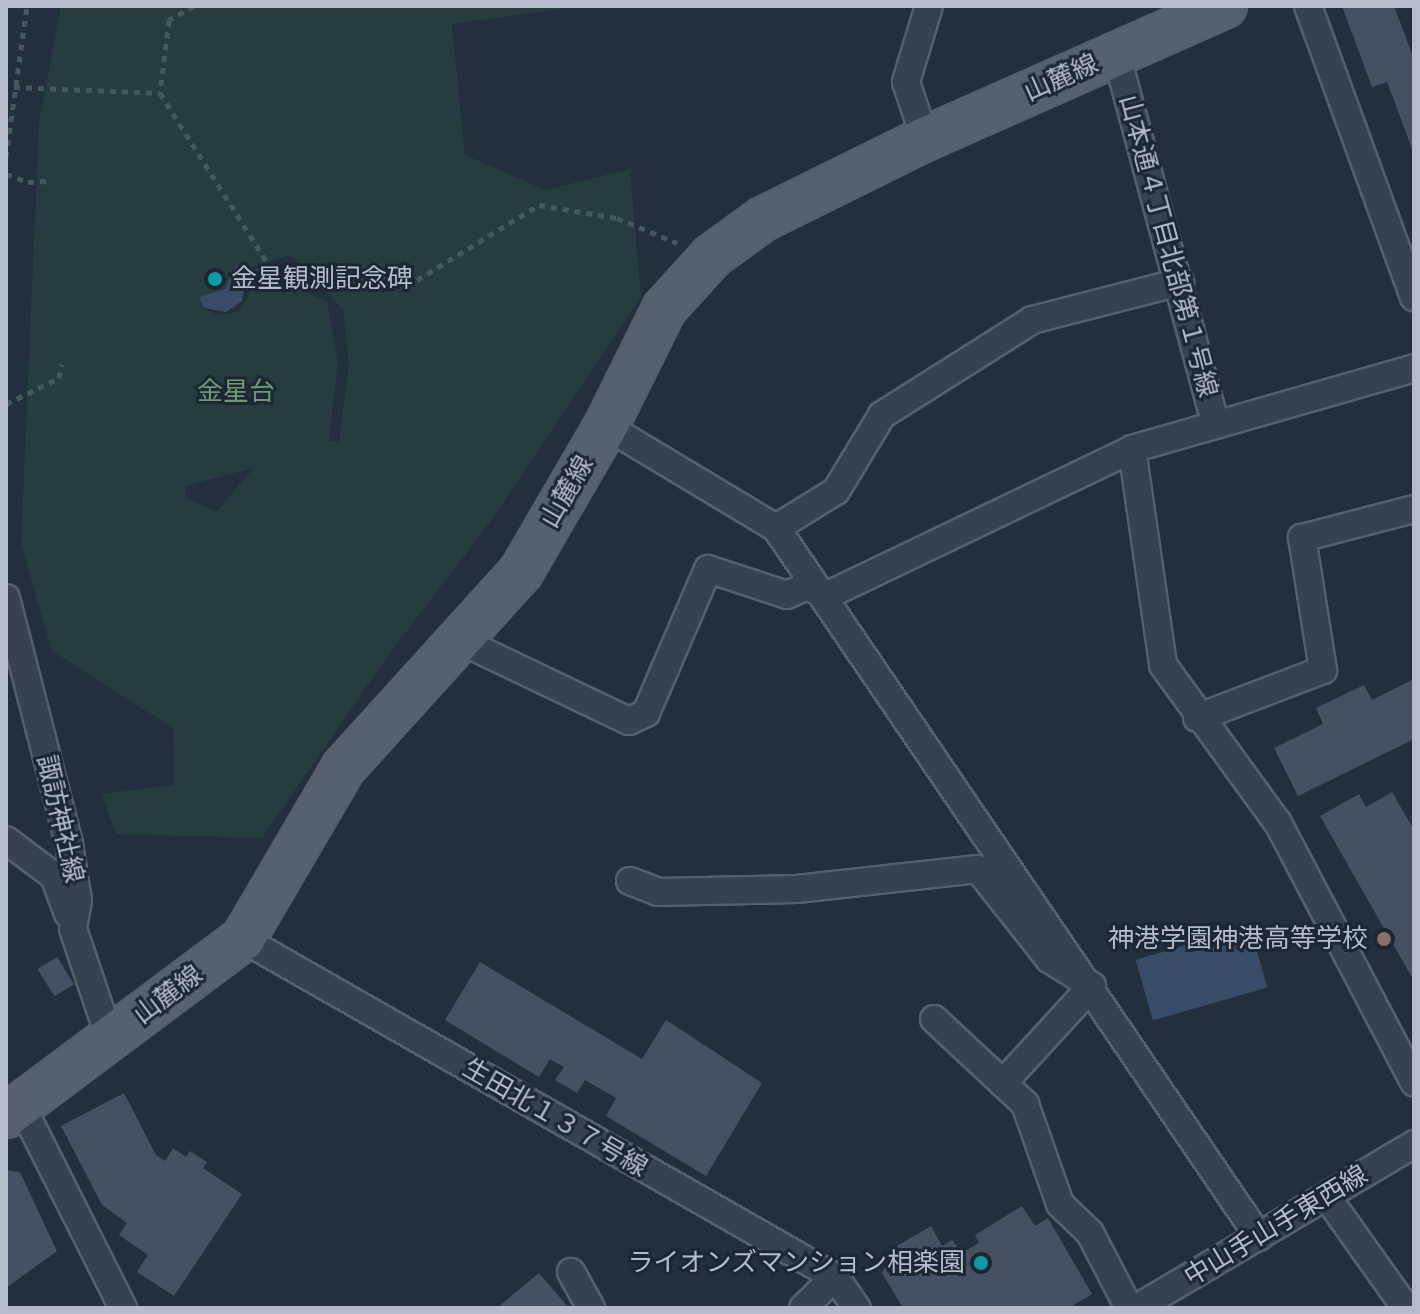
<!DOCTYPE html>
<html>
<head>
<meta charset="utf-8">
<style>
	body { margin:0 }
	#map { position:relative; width:1420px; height:1314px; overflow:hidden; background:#242f3e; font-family:Karla,"Noto Sans JP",sans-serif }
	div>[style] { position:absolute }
	.green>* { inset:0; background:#263c3f }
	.water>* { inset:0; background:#394c67; transform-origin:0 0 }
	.building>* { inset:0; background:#455162; transform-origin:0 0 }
	.path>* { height:5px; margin-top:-2.5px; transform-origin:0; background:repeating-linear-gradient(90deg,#44595c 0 6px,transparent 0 12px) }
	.roads { filter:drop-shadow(2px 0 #565f6c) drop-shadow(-2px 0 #565f6c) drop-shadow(0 2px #565f6c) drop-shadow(0 -2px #565f6c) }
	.street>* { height:26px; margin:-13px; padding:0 13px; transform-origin:13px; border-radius:13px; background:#38414e }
	.primary>* { height:42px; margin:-21px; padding:0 21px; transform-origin:21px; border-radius:21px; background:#56606e }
	.dots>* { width:22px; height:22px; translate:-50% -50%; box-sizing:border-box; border:4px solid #1d2633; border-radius:50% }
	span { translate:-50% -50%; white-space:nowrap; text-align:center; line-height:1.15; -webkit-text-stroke:6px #1d2633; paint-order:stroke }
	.street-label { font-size:26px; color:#b4bcc9 }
	.poi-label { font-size:26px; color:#b4bcc9 }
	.left { translate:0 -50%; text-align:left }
	.right { translate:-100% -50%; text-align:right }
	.park-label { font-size:26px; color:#6b9a76 }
	.frame { position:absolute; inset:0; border:8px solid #b4bcc9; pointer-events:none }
</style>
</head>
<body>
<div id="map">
	<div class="green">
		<i style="clip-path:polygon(evenodd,61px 6px,580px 6px,452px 24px,465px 155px,545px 190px,630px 169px,641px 297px,492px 519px,387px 657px,262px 838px,116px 834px,102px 794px,174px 785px,173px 728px,52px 651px,21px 544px,39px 123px,61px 6px,291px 255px,343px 310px,349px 364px,339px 442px,329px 441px,338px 362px,327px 302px,256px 267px,250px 293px,237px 312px,219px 315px,200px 308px,235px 309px,254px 266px,291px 255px,61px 6px,254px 468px,216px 512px,186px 498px,185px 486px,254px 468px)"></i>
	</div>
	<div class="water">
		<i style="clip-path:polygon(236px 266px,247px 272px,242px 301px,226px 312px,204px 308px,199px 297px,225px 289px)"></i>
		<i style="left:1250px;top:927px;width:63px;height:119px;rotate:74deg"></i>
	</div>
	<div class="building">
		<i style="clip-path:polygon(1342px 6px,1394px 6px,1414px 59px,1414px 154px,1387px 82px,1372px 87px)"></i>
		<i style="clip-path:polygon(1414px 679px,1414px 739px,1298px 796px,1274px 748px,1323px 724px,1316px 708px,1364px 685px,1372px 700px)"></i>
		<i style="clip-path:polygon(1392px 792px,1414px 830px,1414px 981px,1320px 816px,1359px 794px,1366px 807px)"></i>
		<i style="left:57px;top:957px;width:32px;height:23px;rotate:58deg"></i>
		<i style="clip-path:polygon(480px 962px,642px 1059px,666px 1020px,762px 1083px,706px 1176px,606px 1116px,616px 1098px,585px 1080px,577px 1093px,555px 1080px,564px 1067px,550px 1059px,539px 1077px,445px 1020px)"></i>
		<i style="clip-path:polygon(124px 1093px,156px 1155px,165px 1161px,173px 1148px,186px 1157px,190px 1151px,207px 1162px,203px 1168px,242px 1194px,174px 1296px,137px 1272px,148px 1255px,119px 1235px,127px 1223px,102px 1205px,61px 1126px)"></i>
		<i style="clip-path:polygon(6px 1170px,20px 1172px,57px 1251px,6px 1288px)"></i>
		<i style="clip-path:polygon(1022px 1206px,1035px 1226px,1048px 1218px,1092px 1294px,1069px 1308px,903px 1308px,882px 1273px,897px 1246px,931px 1226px,942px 1246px,952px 1240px,962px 1253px,979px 1243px,975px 1235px)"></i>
		<i style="clip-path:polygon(539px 1273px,569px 1308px,497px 1308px)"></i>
	</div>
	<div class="path">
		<i style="left:194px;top:6px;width:29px;rotate:151deg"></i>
		<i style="left:169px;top:20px;width:74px;rotate:97deg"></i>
		<i style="left:160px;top:93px;width:215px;rotate:57.7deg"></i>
		<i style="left:275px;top:275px;width:142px;rotate:2deg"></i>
		<i style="left:417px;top:280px;width:143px;rotate:-31.6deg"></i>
		<i style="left:539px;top:205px;width:79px;rotate:9.5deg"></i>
		<i style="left:617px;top:218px;width:65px;rotate:22.6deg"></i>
		<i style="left:14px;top:87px;width:146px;rotate:2.4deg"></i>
		<i style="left:6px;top:157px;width:152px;rotate:-82.1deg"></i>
		<i style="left:6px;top:174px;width:23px;rotate:20deg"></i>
		<i style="left:28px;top:182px;width:19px;rotate:-3deg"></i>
		<i style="left:6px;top:404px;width:59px;rotate:-26.1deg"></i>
		<i style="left:59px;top:378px;width:14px;rotate:-78deg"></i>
	</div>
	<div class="roads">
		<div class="street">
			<i style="left:1308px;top:6px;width:310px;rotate:70deg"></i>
			<i style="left:1116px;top:53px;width:385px;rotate:75deg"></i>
			<i style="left:925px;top:139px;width:60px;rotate:-108.4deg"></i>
			<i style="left:906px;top:82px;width:79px;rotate:-73.2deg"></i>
			<i style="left:606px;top:426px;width:198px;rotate:31deg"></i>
			<i style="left:776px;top:528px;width:858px;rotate:55.74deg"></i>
			<i style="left:1132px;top:449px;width:218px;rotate:81.8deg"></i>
			<i style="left:1163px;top:665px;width:195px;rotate:54deg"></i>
			<i style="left:1278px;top:823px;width:293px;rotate:62.3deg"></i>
			<i style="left:776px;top:528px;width:70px;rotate:-31.7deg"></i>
			<i style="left:836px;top:491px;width:89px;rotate:-58.8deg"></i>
			<i style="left:882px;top:415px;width:178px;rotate:-32.3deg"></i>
			<i style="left:1032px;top:320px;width:153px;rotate:-14.4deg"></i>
			<i style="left:6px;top:598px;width:254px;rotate:75.6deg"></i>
			<i style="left:69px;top:844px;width:57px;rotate:80.9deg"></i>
			<i style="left:78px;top:900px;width:29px;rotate:100deg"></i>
			<i style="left:73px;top:929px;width:116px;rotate:71.4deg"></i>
			<i style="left:459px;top:640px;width:188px;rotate:25.5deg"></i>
			<i style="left:629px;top:721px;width:19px;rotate:-25deg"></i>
			<i style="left:646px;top:713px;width:157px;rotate:-66.7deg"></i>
			<i style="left:708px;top:569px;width:83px;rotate:18.2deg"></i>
			<i style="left:787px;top:595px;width:19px;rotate:-25deg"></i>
			<i style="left:804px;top:587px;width:27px;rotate:15deg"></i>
			<i style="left:830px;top:594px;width:335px;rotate:-25.6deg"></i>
			<i style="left:1132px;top:449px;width:293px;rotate:-16deg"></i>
			<i style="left:1197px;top:718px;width:135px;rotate:-20.9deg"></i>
			<i style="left:1323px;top:670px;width:134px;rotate:-99deg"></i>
			<i style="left:1302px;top:538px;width:116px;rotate:-14.5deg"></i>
			<i style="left:6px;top:840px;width:60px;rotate:36.9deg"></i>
			<i style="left:54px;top:876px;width:40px;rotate:69.8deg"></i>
			<i style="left:630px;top:881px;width:30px;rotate:21deg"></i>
			<i style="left:658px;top:892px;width:139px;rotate:-1.2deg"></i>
			<i style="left:797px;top:889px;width:182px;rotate:-6.3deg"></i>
			<i style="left:978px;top:869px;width:115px;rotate:51.7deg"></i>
			<i style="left:1049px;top:959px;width:51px;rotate:32.1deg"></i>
			<i style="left:1092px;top:986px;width:132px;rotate:132.5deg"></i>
			<i style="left:243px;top:939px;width:682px;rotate:29.72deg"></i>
			<i style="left:835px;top:1277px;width:38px;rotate:55deg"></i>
			<i style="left:934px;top:1019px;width:125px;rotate:43deg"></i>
			<i style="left:1025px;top:1104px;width:106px;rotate:70.7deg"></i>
			<i style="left:1060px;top:1204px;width:42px;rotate:44deg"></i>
			<i style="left:1090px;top:1233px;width:85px;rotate:62.5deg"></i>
			<i style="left:21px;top:1105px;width:227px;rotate:63.3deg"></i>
			<i style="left:1327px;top:1197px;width:136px;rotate:54.6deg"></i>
			<i style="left:571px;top:1272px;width:41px;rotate:60.9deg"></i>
			<i style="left:803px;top:1308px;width:45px;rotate:-44.1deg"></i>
			<i style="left:1137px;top:1308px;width:322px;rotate:-30.6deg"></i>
		</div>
		<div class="primary">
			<i style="left:6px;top:1116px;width:296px;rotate:-36.8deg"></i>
			<i style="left:243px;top:939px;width:199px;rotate:-59.6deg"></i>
			<i style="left:344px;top:767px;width:263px;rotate:-47.8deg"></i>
			<i style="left:521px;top:572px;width:169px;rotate:-59.8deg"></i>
			<i style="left:606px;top:426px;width:131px;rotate:-63.6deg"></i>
			<i style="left:664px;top:309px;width:72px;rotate:-47.8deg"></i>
			<i style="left:712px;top:256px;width:63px;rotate:-36deg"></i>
			<i style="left:763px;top:219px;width:181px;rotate:-26.3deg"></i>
			<i style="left:925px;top:139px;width:328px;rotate:-23.9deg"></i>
		</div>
	</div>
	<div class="dots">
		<i style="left:215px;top:279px;background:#0f9aa8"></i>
		<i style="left:1384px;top:939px;background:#8d6e63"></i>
		<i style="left:981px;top:1263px;background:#0f9aa8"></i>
	</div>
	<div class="street-label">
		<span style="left:1061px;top:78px;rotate:-24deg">山麓線</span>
		<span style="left:1168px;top:246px;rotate:75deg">山本通４丁目北部第１号線</span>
		<span style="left:567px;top:492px;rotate:-60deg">山麓線</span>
		<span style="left:60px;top:819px;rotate:77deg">諏訪神社線</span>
		<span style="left:168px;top:995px;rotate:-37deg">山麓線</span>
		<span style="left:555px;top:1118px;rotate:30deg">生田北１３７号線</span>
		<span style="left:1276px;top:1226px;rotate:-31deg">中山手山手東西線</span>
	</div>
	<div class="poi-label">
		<span class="left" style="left:231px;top:279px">金星観測記念碑</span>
		<span class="right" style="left:1368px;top:939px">神港学園神港高等学校</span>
		<span class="right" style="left:965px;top:1263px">ライオンズマンション相楽園</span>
	</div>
	<div class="park-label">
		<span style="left:236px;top:392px">金星台</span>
	</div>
	<div class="frame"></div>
</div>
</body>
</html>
